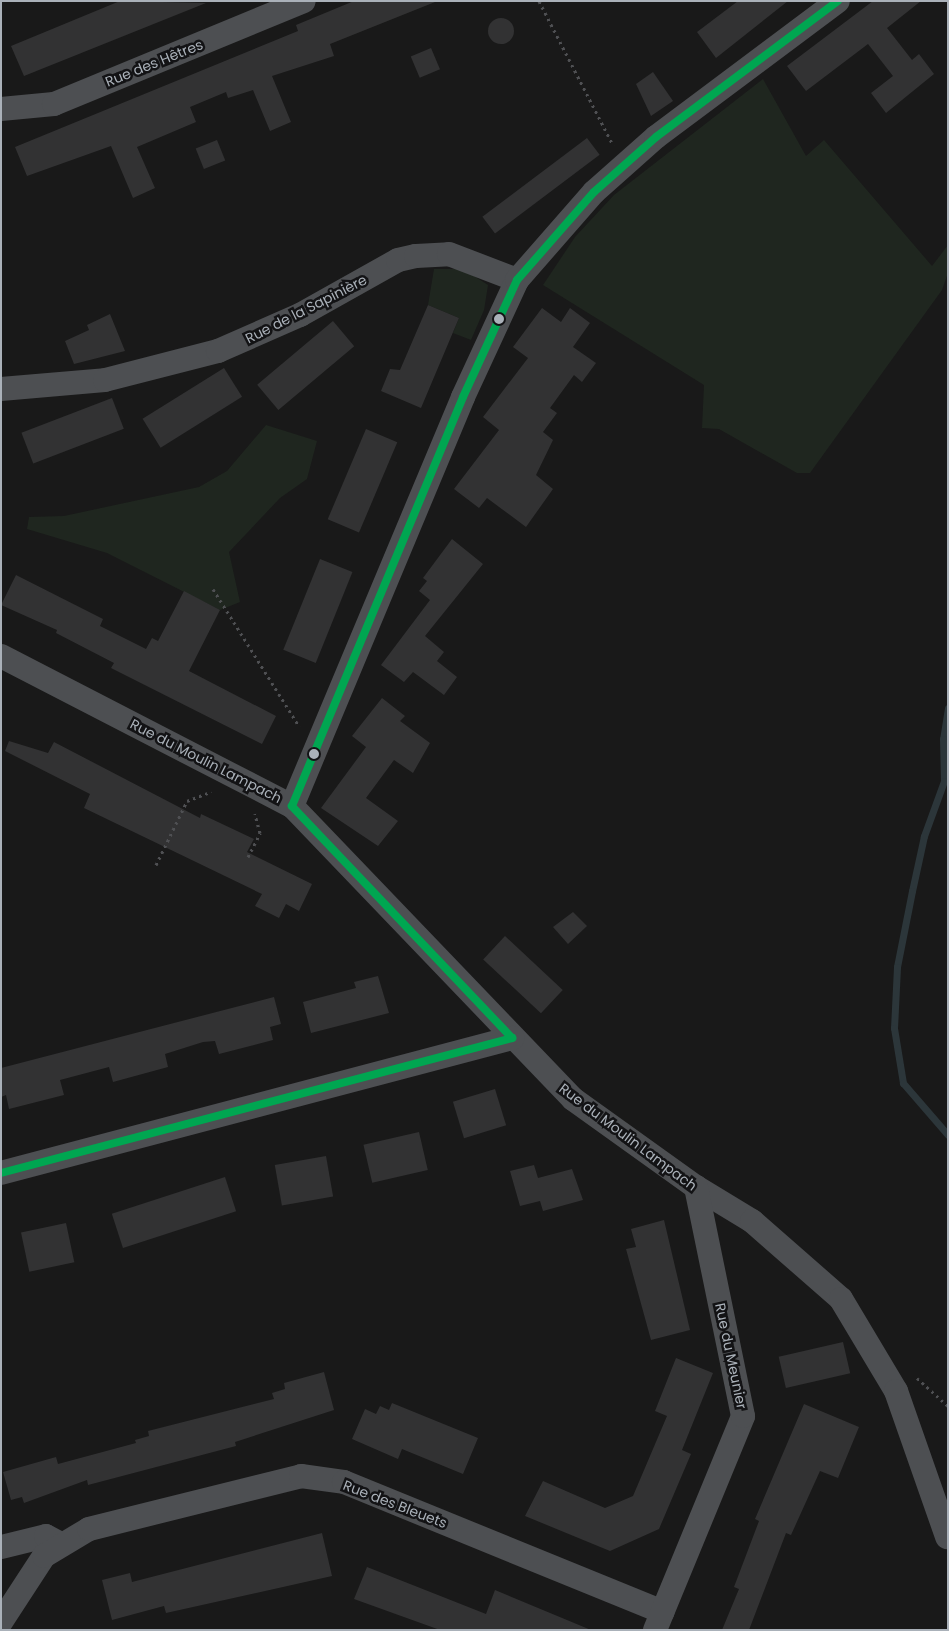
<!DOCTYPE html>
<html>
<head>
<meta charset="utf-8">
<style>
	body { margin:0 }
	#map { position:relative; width:949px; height:1631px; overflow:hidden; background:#191919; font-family:Poppins,sans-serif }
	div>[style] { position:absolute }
	.green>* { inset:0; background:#1f261f }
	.stream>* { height:7px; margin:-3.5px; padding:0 3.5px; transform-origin:3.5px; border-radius:3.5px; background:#2c363a }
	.building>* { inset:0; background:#323233; transform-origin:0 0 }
	.round { border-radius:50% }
	.path>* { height:3px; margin-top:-1.5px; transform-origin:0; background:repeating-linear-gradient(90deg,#4f5053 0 2.5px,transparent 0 6.5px) }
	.minor>* { height:24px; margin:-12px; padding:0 12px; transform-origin:12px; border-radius:12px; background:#4d4f52 }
	.bus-1>* { height:8px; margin:-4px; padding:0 4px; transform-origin:4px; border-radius:4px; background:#00a651 }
	.dots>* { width:14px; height:14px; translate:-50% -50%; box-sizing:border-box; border:2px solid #131315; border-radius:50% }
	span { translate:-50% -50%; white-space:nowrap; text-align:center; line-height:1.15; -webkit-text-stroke:5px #131315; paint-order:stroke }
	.street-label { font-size:14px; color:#aab1b9 }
	.frame { position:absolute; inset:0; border:2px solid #aab1b9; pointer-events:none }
</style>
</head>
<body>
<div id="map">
	<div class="green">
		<i style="clip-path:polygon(763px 79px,806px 156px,824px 140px,932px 266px,948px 245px,948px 273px,942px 290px,810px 473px,797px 473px,719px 429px,702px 428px,704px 385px,543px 285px,575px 237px,614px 195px)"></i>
		<i style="clip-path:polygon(434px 269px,463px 269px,488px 285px,484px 310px,471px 340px,453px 333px,459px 318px,428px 305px)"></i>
		<i style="clip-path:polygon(266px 425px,317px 441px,307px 479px,280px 498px,229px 552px,240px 602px,220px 610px,107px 553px,27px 529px,29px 517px,64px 516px,199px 487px,227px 471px)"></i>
	</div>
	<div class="stream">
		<i style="left:948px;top:708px;width:31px;rotate:99deg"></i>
		<i style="left:943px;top:739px;width:42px;rotate:88.6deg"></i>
		<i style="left:944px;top:781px;width:59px;rotate:110deg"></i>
		<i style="left:924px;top:836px;width:56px;rotate:102.3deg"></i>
		<i style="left:912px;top:891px;width:77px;rotate:101.2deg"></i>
		<i style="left:897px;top:967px;width:61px;rotate:92.8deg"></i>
		<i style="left:894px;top:1028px;width:56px;rotate:80.7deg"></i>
		<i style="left:903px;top:1083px;width:69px;rotate:49.1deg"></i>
	</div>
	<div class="building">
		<i style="clip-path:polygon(120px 1px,206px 3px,24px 76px,11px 46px)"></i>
		<i style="clip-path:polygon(354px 1px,435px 2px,330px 44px,334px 56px,272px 76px,291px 122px,270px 131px,253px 90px,228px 98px,226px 92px,190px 107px,196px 122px,137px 147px,155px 188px,133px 198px,111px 146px,27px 176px,15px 147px,298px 31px,296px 25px)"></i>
		<i style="clip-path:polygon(738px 1px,788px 1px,716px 58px,697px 32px)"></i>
		<i style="clip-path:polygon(873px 1px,921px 1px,887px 28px,912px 60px,919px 54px,934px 74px,886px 113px,871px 93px,893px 76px,868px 44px,806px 91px,787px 66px)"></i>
		<i class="round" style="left:488px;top:18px;width:26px;height:26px"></i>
		<i style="left:431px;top:48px;width:23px;height:22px;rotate:67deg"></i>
		<i style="clip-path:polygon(653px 72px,673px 101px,651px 116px,636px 84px)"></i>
		<i style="left:587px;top:138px;width:21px;height:131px;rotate:53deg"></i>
		<i style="left:217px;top:140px;width:22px;height:23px;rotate:68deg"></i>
		<i style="clip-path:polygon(428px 305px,459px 318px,421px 408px,381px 391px,390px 369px,400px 370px)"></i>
		<i style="clip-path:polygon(542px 308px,561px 322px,570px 308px,590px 323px,573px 347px,596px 363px,582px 382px,574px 375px,550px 408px,557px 413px,543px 432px,553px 440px,536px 475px,553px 489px,526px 527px,487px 498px,479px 508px,454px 489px,499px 430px,483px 417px,528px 358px,513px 347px)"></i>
		<i style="clip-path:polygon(110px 314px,125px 351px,74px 364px,65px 341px,89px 330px,87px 325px)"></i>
		<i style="left:333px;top:321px;width:33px;height:99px;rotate:50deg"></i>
		<i style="left:224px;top:368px;width:34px;height:96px;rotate:58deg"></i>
		<i style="left:112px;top:398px;width:33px;height:97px;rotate:69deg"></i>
		<i style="left:366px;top:429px;width:34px;height:98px;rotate:23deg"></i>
		<i style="clip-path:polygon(452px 539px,483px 564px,425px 636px,444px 652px,437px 661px,457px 677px,444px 695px,413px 672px,404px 682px,381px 665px,430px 600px,419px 591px,427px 581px,423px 578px)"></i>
		<i style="left:320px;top:559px;width:35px;height:98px;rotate:22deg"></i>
		<i style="clip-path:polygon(16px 575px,103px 619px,100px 626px,146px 649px,152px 638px,158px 641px,184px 591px,220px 610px,189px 671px,276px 716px,262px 744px,111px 668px,114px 663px,56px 633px,57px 630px,1px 605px)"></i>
		<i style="clip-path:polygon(382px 698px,405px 716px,400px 721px,430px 743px,413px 773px,394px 760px,366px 798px,398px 821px,378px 846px,321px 808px,366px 747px,352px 736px)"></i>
		<i style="clip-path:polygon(9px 741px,48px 753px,54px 742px,200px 818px,201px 814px,254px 839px,247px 852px,312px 884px,299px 911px,286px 904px,279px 918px,255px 906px,262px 894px,84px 808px,90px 794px,5px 751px)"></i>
		<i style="clip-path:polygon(573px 912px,587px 926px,568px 944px,553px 927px)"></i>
		<i style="left:505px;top:936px;width:79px;height:32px;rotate:43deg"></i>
		<i style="clip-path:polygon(378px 976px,389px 1013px,311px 1033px,303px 1002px,356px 988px,354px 982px)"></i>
		<i style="clip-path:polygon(274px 997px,281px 1024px,270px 1027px,273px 1040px,219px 1054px,215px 1041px,203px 1042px,165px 1054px,168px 1067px,113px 1082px,109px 1067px,60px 1080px,64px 1095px,9px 1109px,6px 1095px,1px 1097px,1px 1068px)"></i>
		<i style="left:495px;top:1089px;width:38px;height:44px;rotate:73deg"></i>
		<i style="left:419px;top:1132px;width:39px;height:57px;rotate:77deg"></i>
		<i style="left:326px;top:1156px;width:41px;height:52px;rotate:80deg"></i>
		<i style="clip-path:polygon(534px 1165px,538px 1178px,572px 1169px,583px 1200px,543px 1211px,540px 1201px,520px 1206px,510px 1171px)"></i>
		<i style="left:225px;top:1177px;width:36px;height:119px;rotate:72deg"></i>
		<i style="clip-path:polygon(664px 1220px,690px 1330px,651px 1340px,626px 1249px,636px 1247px,631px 1229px)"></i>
		<i style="left:66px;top:1223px;width:40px;height:46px;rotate:78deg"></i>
		<i style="left:843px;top:1342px;width:32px;height:66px;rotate:77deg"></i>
		<i style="clip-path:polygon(676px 1358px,713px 1373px,682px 1450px,691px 1454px,659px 1529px,610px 1551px,525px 1516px,543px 1481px,605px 1508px,633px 1496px,667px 1416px,655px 1411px)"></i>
		<i style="clip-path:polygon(324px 1372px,334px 1410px,235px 1442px,236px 1446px,88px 1485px,87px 1480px,24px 1503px,22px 1497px,11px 1500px,3px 1472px,56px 1457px,58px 1464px,136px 1443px,135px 1440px,149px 1436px,148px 1431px,274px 1399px,272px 1393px,285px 1389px,284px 1383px)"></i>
		<i style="clip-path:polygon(392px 1403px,478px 1438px,463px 1474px,402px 1449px,398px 1459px,352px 1439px,365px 1409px,376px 1414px,380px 1406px,389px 1410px)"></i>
		<i style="clip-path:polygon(804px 1404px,859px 1427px,838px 1478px,820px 1471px,791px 1535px,786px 1533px,749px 1630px,722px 1630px,739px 1589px,734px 1587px,759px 1521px,755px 1519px)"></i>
		<i style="clip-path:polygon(322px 1533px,332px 1576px,166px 1613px,164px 1606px,112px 1620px,102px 1580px,130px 1573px,132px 1582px)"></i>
		<i style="clip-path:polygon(367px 1567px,486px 1614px,495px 1590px,591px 1630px,440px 1630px,354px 1599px)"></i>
	</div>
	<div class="path">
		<i style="left:539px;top:1px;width:162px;rotate:62.8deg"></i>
		<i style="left:213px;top:589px;width:162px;rotate:57.9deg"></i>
		<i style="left:248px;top:857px;width:27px;rotate:-63deg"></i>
		<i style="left:260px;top:833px;width:20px;rotate:-105deg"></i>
		<i style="left:156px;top:865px;width:71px;rotate:-64.2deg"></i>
		<i style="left:187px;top:801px;width:26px;rotate:-21deg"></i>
		<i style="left:917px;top:1378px;width:42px;rotate:42.1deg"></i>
	</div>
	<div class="minor">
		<i style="left:1px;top:109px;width:53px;rotate:-5.4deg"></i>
		<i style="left:54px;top:104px;width:270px;rotate:-22.4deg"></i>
		<i style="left:1px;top:389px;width:104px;rotate:-4.9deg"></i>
		<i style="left:105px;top:380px;width:117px;rotate:-14.4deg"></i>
		<i style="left:218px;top:351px;width:90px;rotate:-23.7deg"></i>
		<i style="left:300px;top:315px;width:112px;rotate:-29.3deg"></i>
		<i style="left:398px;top:260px;width:18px;rotate:-13deg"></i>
		<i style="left:416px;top:256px;width:33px;rotate:-3deg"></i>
		<i style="left:449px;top:254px;width:73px;rotate:20.9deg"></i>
		<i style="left:1px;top:656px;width:327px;rotate:27.3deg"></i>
		<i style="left:292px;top:806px;width:406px;rotate:46.2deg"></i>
		<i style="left:573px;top:1099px;width:151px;rotate:35.6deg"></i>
		<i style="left:696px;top:1187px;width:66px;rotate:31.3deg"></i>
		<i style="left:752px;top:1221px;width:118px;rotate:41.2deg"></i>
		<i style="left:841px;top:1299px;width:107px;rotate:59.1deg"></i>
		<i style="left:896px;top:1391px;width:155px;rotate:70.7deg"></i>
		<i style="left:292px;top:806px;width:443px;rotate:-67.3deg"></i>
		<i style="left:463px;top:397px;width:129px;rotate:-65.2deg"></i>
		<i style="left:517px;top:280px;width:117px;rotate:-48.8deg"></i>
		<i style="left:594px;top:192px;width:83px;rotate:-41.6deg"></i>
		<i style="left:656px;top:137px;width:227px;rotate:-36.8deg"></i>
		<i style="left:1px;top:1173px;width:529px;rotate:-14.8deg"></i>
		<i style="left:1px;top:1547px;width:46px;rotate:-13.7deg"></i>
		<i style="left:46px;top:1536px;width:17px;rotate:28deg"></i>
		<i style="left:1px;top:1622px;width:79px;rotate:-56.9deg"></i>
		<i style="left:44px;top:1556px;width:52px;rotate:-31deg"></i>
		<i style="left:89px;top:1529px;width:219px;rotate:-14deg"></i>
		<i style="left:301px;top:1476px;width:43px;rotate:7.9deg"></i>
		<i style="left:344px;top:1482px;width:344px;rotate:22.2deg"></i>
		<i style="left:655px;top:1630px;width:231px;rotate:-67.6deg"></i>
		<i style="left:743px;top:1416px;width:234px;rotate:-101.6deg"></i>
	</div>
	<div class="bus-1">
		<i style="left:1px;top:1173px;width:529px;rotate:-14.8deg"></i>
		<i style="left:512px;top:1038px;width:320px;rotate:-133.5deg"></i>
		<i style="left:292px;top:806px;width:443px;rotate:-67.3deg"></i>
		<i style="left:463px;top:397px;width:129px;rotate:-65.2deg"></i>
		<i style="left:517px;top:280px;width:117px;rotate:-48.8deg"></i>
		<i style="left:594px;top:192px;width:83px;rotate:-41.6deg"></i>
		<i style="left:656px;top:137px;width:227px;rotate:-36.8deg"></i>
	</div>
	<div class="dots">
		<i style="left:499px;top:319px;background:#aab1b9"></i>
		<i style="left:314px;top:754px;background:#aab1b9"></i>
	</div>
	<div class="street-label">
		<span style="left:154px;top:63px;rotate:-22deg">Rue des Hêtres</span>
		<span style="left:306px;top:309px;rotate:-27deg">Rue de la Sapinière</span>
		<span style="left:206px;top:761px;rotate:27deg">Rue du Moulin Lampach</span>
		<span style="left:628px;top:1137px;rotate:37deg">Rue du Moulin Lampach</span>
		<span style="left:731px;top:1356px;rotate:78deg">Rue du Meunier</span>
		<span style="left:395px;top:1504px;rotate:21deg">Rue des Bleuets</span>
	</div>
	<div class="frame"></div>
</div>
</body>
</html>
